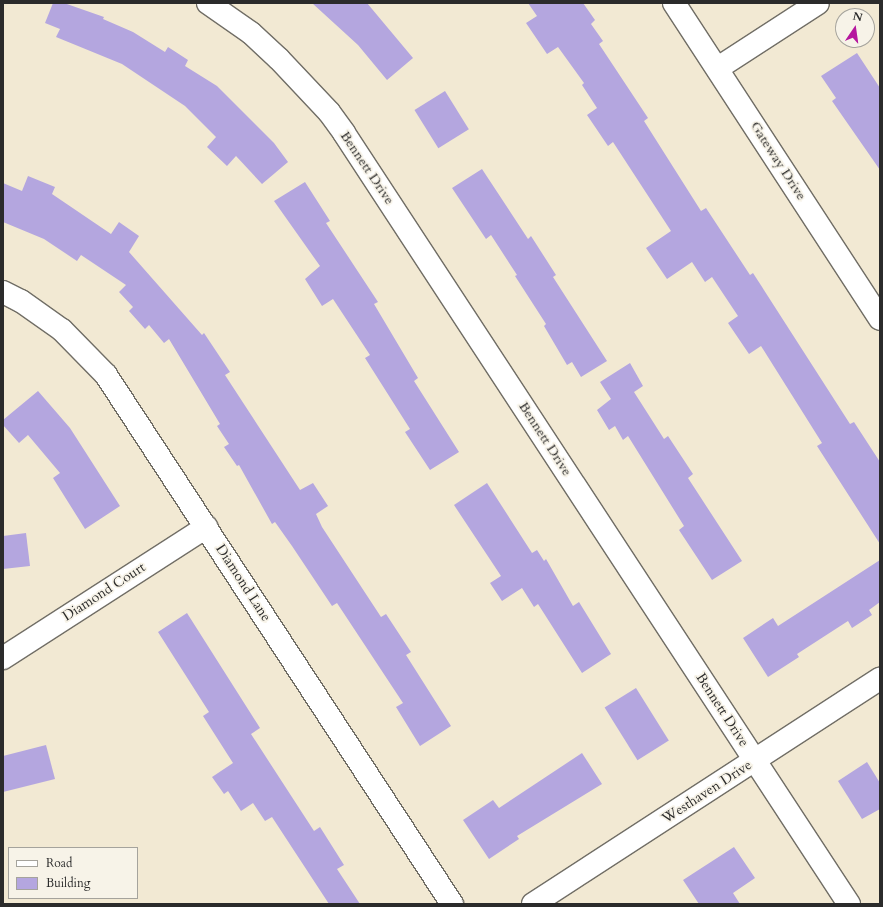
<!DOCTYPE html>
<html>
<head>
<meta charset="utf-8">
<style>
	body { margin:0 }
	#map { position:relative; width:883px; height:907px; overflow:hidden; background:#f2e9d3; font-family:Cardo,serif }
	div>[style] { position:absolute }
	.building>* { inset:0; background:#b4a6df; transform-origin:0 0 }
	.roads { filter:drop-shadow(1px 0 #716e66) drop-shadow(-1px 0 #716e66) drop-shadow(0 1px #716e66) drop-shadow(0 -1px #716e66) }
	.minor>* { height:22px; margin:-11px; padding:0 11px; transform-origin:11px; border-radius:11px; background:#fff }
	span { translate:-50% -50%; white-space:nowrap; text-align:center; line-height:1.15; -webkit-text-stroke:3.5px #f7f3e8; paint-order:stroke }
	.street-label { font-size:14px; color:#2b2b2b }
	.frame { position:absolute; inset:0; border:4px solid #2b2b2b; pointer-events:none }
	.legend { position:absolute; left:8px; top:847px; width:130px; height:52px; box-sizing:border-box; background:#f7f3e8; border:1px solid #a5a39c; margin:0; padding:5px 7px; list-style:none; font-size:12px; color:#2b2b2b }
	.legend li { display:flex; align-items:center; gap:8px; height:20px }
	.legend b { width:20px; border:1px solid #a5a39c }
	.north { position:absolute; left:835px; top:8px; width:40px; height:40px; box-sizing:border-box; background:#f7f3e8; border:1px solid #a5a39c; border-radius:50%; rotate:13deg; font-size:11px; font-weight:700; line-height:16px; text-align:center; color:#2b2b2b }
	.north::after { content:''; display:block; margin:auto; width:14px; height:18px; background:#b5179e; clip-path:polygon(50% 0,100% 100%,50% 72%,0 100%) }
</style>
</head>
<body>
<div id="map">
	<div class="building">
		<i style="clip-path:polygon(53px 3px,64px 3px,104px 17px,103px 19px,133px 32px,165px 52px,168px 47px,188px 60px,185px 66px,217px 86px,274px 143px,288px 162px,262px 184px,236px 156px,227px 166px,207px 147px,216px 137px,185px 106px,122px 64px,56px 37px,60px 29px,45px 23px)"></i>
		<i style="clip-path:polygon(312px 3px,367px 3px,413px 58px,387px 80px,358px 45px)"></i>
		<i style="clip-path:polygon(528px 3px,583px 3px,595px 20px,591px 24px,603px 41px,599px 44px,648px 118px,644px 121px,701px 211px,706px 208px,750px 275px,753px 273px,850px 424px,854px 422px,880px 462px,880px 544px,817px 446px,822px 443px,761px 346px,749px 354px,728px 323px,738px 316px,712px 277px,705px 282px,692px 262px,667px 279px,646px 248px,671px 231px,613px 142px,608px 146px,587px 115px,597px 108px,582px 85px,584px 83px,558px 47px,547px 54px,526px 23px,537px 16px)"></i>
		<i style="clip-path:polygon(857px 53px,880px 88px,880px 170px,832px 101px,836px 98px,821px 76px)"></i>
		<i style="left:445px;top:91px;width:45px;height:36px;rotate:58deg"></i>
		<i style="clip-path:polygon(482px 169px,528px 239px,531px 236px,556px 275px,553px 277px,607px 361px,581px 377px,572px 362px,567px 365px,544px 326px,546px 324px,515px 276px,517px 275px,491px 235px,486px 239px,452px 188px)"></i>
		<i style="clip-path:polygon(28px 176px,55px 187px,52px 194px,111px 234px,119px 222px,139px 236px,129px 252px,202px 335px,204px 333px,230px 372px,225px 375px,300px 490px,313px 483px,328px 506px,316px 514px,322px 527px,381px 617px,386px 614px,409px 649px,411px 652px,406px 655px,451px 726px,420px 746px,396px 707px,403px 703px,337px 603px,332px 606px,292px 546px,275px 522px,272px 524px,239px 465px,237px 466px,224px 447px,229px 444px,217px 426px,220px 424px,169px 339px,164px 343px,149px 325px,145px 329px,129px 311px,133px 307px,119px 292px,126px 285px,81px 255px,77px 261px,44px 239px,3px 222px,3px 183px,22px 191px)"></i>
		<i style="clip-path:polygon(305px 182px,330px 221px,326px 223px,378px 302px,374px 304px,418px 378px,414px 381px,459px 452px,430px 470px,405px 432px,410px 429px,365px 358px,370px 355px,333px 299px,322px 306px,305px 279px,320px 266px,274px 201px)"></i>
		<i style="clip-path:polygon(630px 363px,643px 386px,634px 392px,664px 439px,668px 436px,693px 474px,688px 478px,742px 561px,712px 580px,679px 530px,684px 526px,628px 436px,623px 440px,615px 426px,609px 430px,597px 410px,611px 399px,600px 382px)"></i>
		<i style="clip-path:polygon(38px 391px,70px 428px,120px 506px,85px 529px,53px 478px,60px 473px,28px 435px,19px 443px,3px 425px,3px 420px)"></i>
		<i style="clip-path:polygon(487px 483px,532px 553px,537px 550px,544px 561px,546px 559px,573px 606px,579px 602px,611px 654px,582px 673px,538px 604px,534px 607px,522px 588px,502px 601px,490px 583px,501px 576px,454px 505px)"></i>
		<i style="clip-path:polygon(26px 533px,30px 566px,3px 569px,3px 536px)"></i>
		<i style="clip-path:polygon(880px 560px,880px 602px,869px 610px,872px 615px,852px 628px,848px 621px,797px 654px,799px 657px,768px 677px,743px 638px,773px 618px,778px 626px)"></i>
		<i style="clip-path:polygon(187px 613px,260px 728px,251px 734px,314px 831px,320px 827px,344px 865px,337px 869px,360px 904px,329px 904px,272px 817px,265px 821px,253px 803px,241px 811px,228px 791px,224px 794px,212px 777px,233px 763px,203px 716px,209px 712px,158px 632px)"></i>
		<i style="left:636px;top:688px;width:62px;height:37px;rotate:58deg"></i>
		<i style="clip-path:polygon(46px 745px,55px 779px,3px 792px,3px 756px)"></i>
		<i style="clip-path:polygon(582px 753px,602px 784px,517px 836px,519px 839px,489px 859px,463px 820px,493px 800px,499px 808px)"></i>
		<i style="clip-path:polygon(867px 762px,880px 783px,880px 809px,862px 819px,838px 781px)"></i>
		<i style="clip-path:polygon(734px 847px,755px 878px,733px 893px,740px 904px,699px 904px,683px 880px)"></i>
	</div>
	<div class="roads">
		<div class="minor">
			<i style="left:208px;top:3px;width:52px;rotate:34.9deg"></i>
			<i style="left:251px;top:33px;width:38px;rotate:43deg"></i>
			<i style="left:279px;top:59px;width:73px;rotate:46.7deg"></i>
			<i style="left:329px;top:112px;width:26px;rotate:54deg"></i>
			<i style="left:344px;top:133px;width:922px;rotate:56.78deg"></i>
			<i style="left:674px;top:3px;width:377px;rotate:56.9deg"></i>
			<i style="left:718px;top:68px;width:119px;rotate:-33deg"></i>
			<i style="left:3px;top:292px;width:20px;rotate:27deg"></i>
			<i style="left:21px;top:301px;width:50px;rotate:35.3deg"></i>
			<i style="left:62px;top:330px;width:63px;rotate:45.6deg"></i>
			<i style="left:106px;top:375px;width:632px;rotate:56.81deg"></i>
			<i style="left:3px;top:658px;width:242px;rotate:-32.8deg"></i>
			<i style="left:533px;top:904px;width:414px;rotate:-33deg"></i>
		</div>
	</div>
	<div class="street-label">
		<span style="left:778px;top:161px;rotate:57deg">Gateway Drive</span>
		<span style="left:367px;top:168px;rotate:56deg">Bennett Drive</span>
		<span style="left:545px;top:439px;rotate:57deg">Bennett Drive</span>
		<span style="left:243px;top:583px;rotate:57deg">Diamond Lane</span>
		<span style="left:104px;top:592px;rotate:-33deg">Diamond Court</span>
		<span style="left:722px;top:710px;rotate:57deg">Bennett Drive</span>
		<span style="left:707px;top:792px;rotate:-33deg">Westhaven Drive</span>
	</div>
	<div class="frame"></div>
	<ul class="legend">
	<li><b style="height:5px;background:#fff"></b>Road</li>
	<li><b style="height:11px;background:#b4a6df"></b>Building</li>
	</ul>
	<div class="north">N</div>
</div>
</body>
</html>
